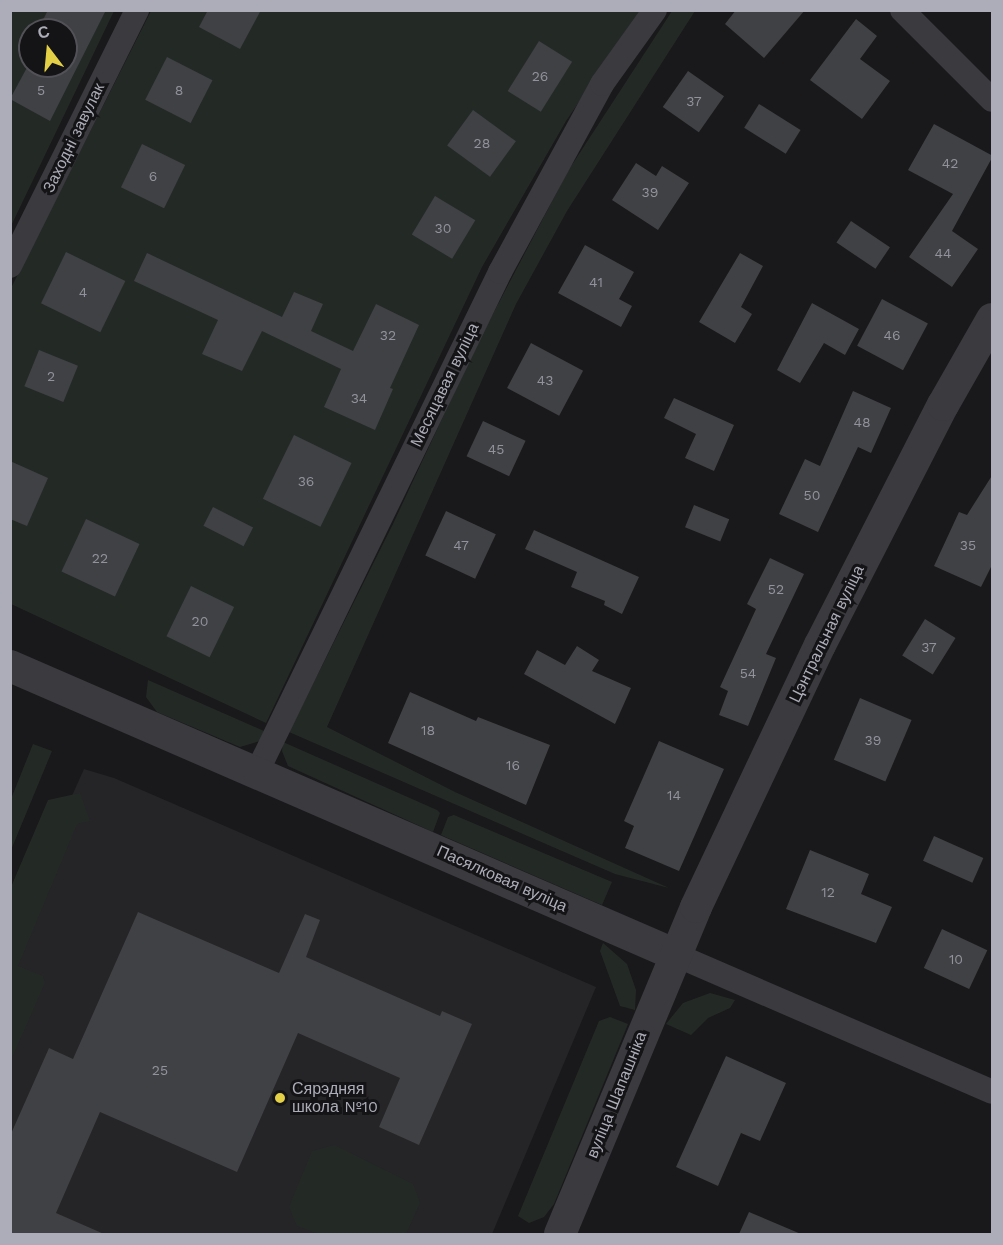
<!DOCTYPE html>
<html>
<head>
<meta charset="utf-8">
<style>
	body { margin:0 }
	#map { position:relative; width:1003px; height:1245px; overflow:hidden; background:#19181a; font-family:"Work Sans",sans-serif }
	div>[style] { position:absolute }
	.built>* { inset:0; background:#252427 }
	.green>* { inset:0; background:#232a25 }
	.building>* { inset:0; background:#404144; transform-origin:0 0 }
	.minor>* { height:24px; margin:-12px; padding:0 12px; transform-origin:12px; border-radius:12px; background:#3a3a3f }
	.tertiary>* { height:32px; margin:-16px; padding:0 16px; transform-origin:16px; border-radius:16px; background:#3a3a3f }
	.dots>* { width:16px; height:16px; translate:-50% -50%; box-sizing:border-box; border:3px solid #141315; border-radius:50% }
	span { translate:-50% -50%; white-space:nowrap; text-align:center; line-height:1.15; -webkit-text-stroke:6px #141315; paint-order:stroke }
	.number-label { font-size:14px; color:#91929c }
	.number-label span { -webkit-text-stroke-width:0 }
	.street-label { font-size:16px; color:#acadb9 }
	.poi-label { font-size:16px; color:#acadb9 }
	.left { translate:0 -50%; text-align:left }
	.frame { position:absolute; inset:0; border:12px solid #acadb9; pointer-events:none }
	.north { position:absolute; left:18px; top:18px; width:60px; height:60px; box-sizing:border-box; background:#141315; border:2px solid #515157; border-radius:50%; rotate:344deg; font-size:16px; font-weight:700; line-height:24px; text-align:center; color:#acadb9 }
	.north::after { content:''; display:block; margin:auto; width:21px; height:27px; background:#e4d047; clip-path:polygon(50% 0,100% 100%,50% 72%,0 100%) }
</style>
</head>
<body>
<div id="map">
	<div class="built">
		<i style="clip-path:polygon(84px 769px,114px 778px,596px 987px,492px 1234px,11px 1234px,11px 932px)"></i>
	</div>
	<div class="green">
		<i style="clip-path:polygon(evenodd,11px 11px,114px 11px,11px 226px,11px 11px,30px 30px,66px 30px,66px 66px,30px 66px,30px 30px)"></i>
		<i style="clip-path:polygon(151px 11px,641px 11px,566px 121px,482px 267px,266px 723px,11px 604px,10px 290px)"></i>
		<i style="clip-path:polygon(672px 11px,695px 11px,567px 211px,516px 304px,327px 727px,455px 792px,669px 888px,615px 874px,289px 732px,393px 524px,475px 348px,568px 171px)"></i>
		<i style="clip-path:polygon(148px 680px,264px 731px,260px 741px,240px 747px,157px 712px,146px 697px)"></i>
		<i style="clip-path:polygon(283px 742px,437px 810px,440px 813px,433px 832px,288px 766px,282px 751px)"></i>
		<i style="clip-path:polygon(33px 744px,52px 751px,11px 850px,11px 799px)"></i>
		<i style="clip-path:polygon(80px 793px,90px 821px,77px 824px,18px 966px,43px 976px,45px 983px,11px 1060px,11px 887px,48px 800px)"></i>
		<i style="clip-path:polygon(454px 815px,612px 882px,602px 905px,441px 835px,448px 817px)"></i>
		<i style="clip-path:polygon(603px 943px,627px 964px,636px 990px,635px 1010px,620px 1006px,600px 951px)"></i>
		<i style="clip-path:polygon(710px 993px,735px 1000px,730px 1008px,708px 1018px,691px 1035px,666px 1024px,683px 1003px)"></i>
		<i style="clip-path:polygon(610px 1017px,628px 1024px,554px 1204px,544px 1217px,529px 1223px,518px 1216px,599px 1021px)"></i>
		<i style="clip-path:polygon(334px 1145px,413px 1184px,420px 1203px,406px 1234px,319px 1234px,297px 1226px,289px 1207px,312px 1151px)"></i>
	</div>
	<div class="building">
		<i style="clip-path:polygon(48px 10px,106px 10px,50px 121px,10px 99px,30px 62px,30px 66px,66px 66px,66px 30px,38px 30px)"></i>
		<i style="clip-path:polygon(208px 10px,261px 10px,240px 49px,199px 27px)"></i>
		<i style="clip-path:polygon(736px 10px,805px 10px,764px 58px,725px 24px)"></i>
		<i style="clip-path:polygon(856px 19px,877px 36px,860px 59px,890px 81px,862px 119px,810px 80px)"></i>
		<i style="left:539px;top:41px;width:39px;height:59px;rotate:32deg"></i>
		<i style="left:167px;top:57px;width:51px;height:48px;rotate:27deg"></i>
		<i style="left:688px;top:71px;width:44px;height:44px;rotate:35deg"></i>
		<i style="left:759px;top:104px;width:49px;height:28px;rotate:32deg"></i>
		<i style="left:473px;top:110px;width:53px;height:44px;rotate:36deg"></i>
		<i style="clip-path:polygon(934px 124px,993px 156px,952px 231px,978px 249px,952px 287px,909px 257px,953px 194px,908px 170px)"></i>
		<i style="left:142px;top:144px;width:48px;height:48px;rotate:26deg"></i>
		<i style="clip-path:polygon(636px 163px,656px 176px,662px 166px,689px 183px,658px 230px,612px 200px)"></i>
		<i style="left:435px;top:196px;width:47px;height:45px;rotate:31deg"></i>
		<i style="left:851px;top:221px;width:47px;height:26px;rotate:34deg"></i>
		<i style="clip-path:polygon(585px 245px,634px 272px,619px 299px,632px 306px,621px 327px,558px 293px)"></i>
		<i style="left:66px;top:252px;width:66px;height:57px;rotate:26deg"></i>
		<i style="clip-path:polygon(147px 253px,282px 317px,294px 292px,323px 304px,311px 331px,353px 351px,376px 304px,419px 325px,390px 388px,393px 389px,375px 430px,324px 407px,341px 369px,262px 331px,242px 371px,202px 354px,218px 320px,134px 281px)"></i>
		<i style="clip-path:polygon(740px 253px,763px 266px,741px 307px,752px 314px,735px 343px,699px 322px)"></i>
		<i style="left:882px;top:299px;width:52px;height:53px;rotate:28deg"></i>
		<i style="clip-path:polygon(812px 303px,859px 329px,845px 355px,824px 343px,800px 383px,777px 370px)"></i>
		<i style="left:531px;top:343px;width:59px;height:51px;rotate:28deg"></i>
		<i style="left:39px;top:350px;width:42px;height:39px;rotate:22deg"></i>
		<i style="clip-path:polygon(853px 391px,891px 408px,871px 453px,858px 447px,818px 532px,779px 514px,805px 459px,820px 466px)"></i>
		<i style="clip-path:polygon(674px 398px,734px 425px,714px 471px,685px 458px,696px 434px,664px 418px)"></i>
		<i style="left:483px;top:421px;width:47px;height:39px;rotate:25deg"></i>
		<i style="left:294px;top:435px;width:64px;height:71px;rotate:26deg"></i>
		<i style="clip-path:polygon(10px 461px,48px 478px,27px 526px,10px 519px)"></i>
		<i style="clip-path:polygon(993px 474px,993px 563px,981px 587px,934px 566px,959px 512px,967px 515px)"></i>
		<i style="left:694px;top:505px;width:38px;height:24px;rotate:22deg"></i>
		<i style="left:213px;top:507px;width:45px;height:21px;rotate:27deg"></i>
		<i style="left:446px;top:511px;width:55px;height:49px;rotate:25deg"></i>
		<i style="left:86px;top:519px;width:59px;height:58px;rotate:25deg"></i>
		<i style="clip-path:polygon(534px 530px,639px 577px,622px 614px,604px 605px,605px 601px,571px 587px,577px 572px,525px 549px)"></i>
		<i style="clip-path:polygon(770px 558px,804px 574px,766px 654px,776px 658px,748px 726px,719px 715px,728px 691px,720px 687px,756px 609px,747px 604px)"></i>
		<i style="left:191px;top:586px;width:48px;height:56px;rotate:26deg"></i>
		<i style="left:925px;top:619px;width:36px;height:43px;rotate:32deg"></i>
		<i style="clip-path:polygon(577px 646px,599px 660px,592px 671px,631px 688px,615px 724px,524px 674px,537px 650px,565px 665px)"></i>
		<i style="clip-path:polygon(410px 692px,476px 721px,478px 717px,550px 745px,526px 805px,388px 743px)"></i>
		<i style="left:860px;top:698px;width:56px;height:67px;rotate:23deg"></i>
		<i style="clip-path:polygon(659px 741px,724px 769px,679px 871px,625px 848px,634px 826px,624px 821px)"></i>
		<i style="left:934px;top:836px;width:54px;height:27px;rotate:24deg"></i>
		<i style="clip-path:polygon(810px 850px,869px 874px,861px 894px,892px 907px,876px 943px,786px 909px)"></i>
		<i style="clip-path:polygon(138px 912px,279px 973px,305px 914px,320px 920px,306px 957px,440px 1016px,442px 1011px,472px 1024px,419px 1145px,379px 1127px,400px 1078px,298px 1033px,237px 1172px,100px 1112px,56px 1213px,104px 1234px,10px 1234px,10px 1136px,49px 1048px,73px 1059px)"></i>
		<i style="left:942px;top:929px;width:50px;height:43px;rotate:25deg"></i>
		<i style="clip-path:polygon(726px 1056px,786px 1083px,760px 1141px,741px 1133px,718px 1186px,676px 1167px)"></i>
		<i style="clip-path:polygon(749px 1212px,801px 1234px,739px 1234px)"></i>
	</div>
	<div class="minor">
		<i style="left:902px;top:10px;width:127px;rotate:45deg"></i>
		<i style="left:10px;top:266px;width:286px;rotate:-63.6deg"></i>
		<i style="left:257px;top:772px;width:556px;rotate:-64.08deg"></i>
		<i style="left:500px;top:272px;width:214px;rotate:-61.5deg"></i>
		<i style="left:602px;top:84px;width:91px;rotate:-54.4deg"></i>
		<i style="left:676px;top:955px;width:344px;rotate:23.4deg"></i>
	</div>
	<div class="tertiary">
		<i style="left:10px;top:666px;width:726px;rotate:23.46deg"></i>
		<i style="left:560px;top:1234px;width:354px;rotate:-67.4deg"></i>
		<i style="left:696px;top:907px;width:290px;rotate:-64.7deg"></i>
		<i style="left:820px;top:645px;width:270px;rotate:-62.9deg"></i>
		<i style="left:943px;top:405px;width:99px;rotate:-60.3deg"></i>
	</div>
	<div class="dots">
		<i style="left:280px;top:1098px;background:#e4d047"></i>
	</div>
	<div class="number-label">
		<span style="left:540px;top:76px">26</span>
		<span style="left:41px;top:90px">5</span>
		<span style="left:179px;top:90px">8</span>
		<span style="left:694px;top:101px">37</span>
		<span style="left:482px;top:143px">28</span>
		<span style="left:950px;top:163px">42</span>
		<span style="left:153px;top:176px">6</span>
		<span style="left:650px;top:192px">39</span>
		<span style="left:443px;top:228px">30</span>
		<span style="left:943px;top:253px">44</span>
		<span style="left:596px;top:282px">41</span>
		<span style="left:83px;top:292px">4</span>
		<span style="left:388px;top:335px">32</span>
		<span style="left:892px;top:335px">46</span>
		<span style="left:51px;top:376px">2</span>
		<span style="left:545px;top:380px">43</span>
		<span style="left:359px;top:398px">34</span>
		<span style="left:862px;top:422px">48</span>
		<span style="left:496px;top:449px">45</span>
		<span style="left:306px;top:481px">36</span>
		<span style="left:812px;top:495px">50</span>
		<span style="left:461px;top:545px">47</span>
		<span style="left:968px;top:545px">35</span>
		<span style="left:100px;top:558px">22</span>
		<span style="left:776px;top:589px">52</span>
		<span style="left:200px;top:621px">20</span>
		<span style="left:929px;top:647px">37</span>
		<span style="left:748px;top:673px">54</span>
		<span style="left:428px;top:730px">18</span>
		<span style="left:873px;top:740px">39</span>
		<span style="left:513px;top:765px">16</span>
		<span style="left:674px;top:795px">14</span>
		<span style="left:828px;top:892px">12</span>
		<span style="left:956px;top:959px">10</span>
		<span style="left:160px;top:1070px">25</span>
	</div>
	<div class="street-label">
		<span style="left:74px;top:138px;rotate:-64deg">Заходні завулак</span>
		<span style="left:445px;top:385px;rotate:-64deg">Месяцавая вуліца</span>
		<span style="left:827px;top:634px;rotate:-64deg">Цэнтральная вуліца</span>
		<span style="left:502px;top:879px;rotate:24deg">Пасялковая вуліца</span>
		<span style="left:617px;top:1095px;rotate:-68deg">вуліца Шапашніка</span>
	</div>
	<div class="poi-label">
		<span class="left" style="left:292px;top:1098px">Сярэдняя<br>школа №10</span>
	</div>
	<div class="frame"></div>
	<div class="north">С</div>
</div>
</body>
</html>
